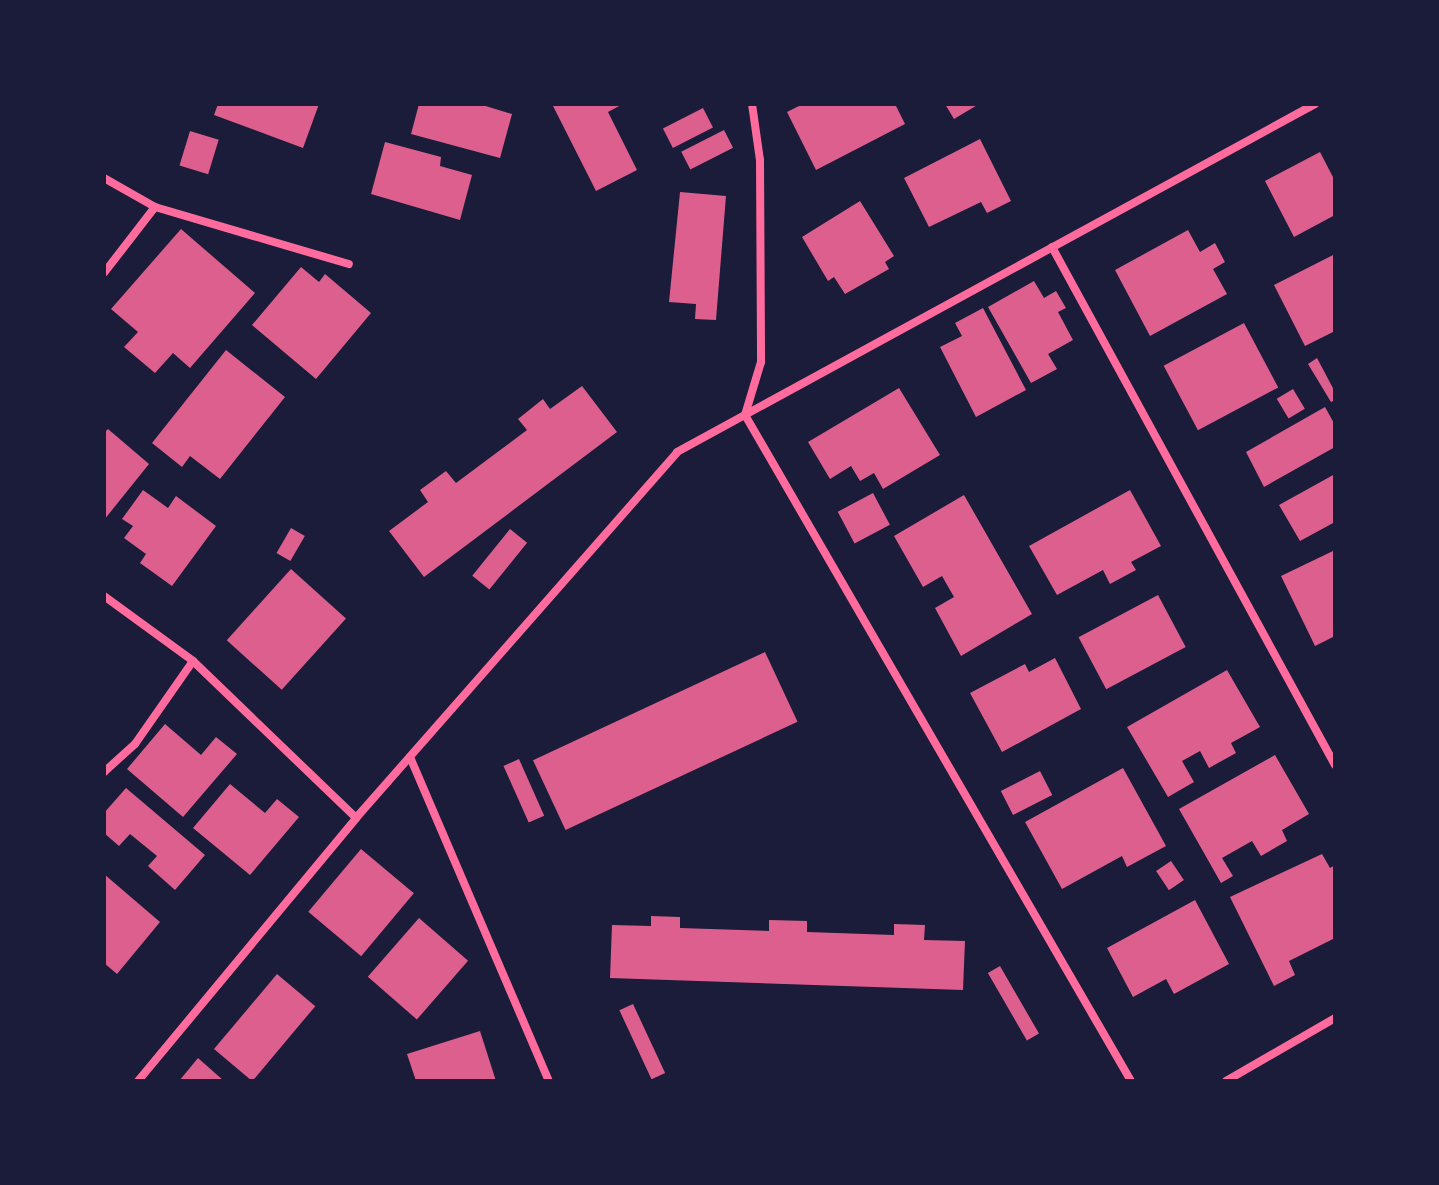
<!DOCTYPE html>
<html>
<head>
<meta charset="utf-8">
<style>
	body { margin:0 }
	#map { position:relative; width:1439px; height:1185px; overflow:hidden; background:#1b1b3a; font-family:"Zilla Slab",serif }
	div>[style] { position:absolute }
	.building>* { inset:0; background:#dd5f8e; transform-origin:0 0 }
	.minor>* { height:8px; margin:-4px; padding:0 4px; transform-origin:4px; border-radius:4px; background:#ff6b9d }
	span { translate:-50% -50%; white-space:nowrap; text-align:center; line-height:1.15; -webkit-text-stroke:6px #1b1b3a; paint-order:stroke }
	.frame { position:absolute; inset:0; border:106px solid #1b1b3a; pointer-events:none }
</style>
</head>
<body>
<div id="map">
	<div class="building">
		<i style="clip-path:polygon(218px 104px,319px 104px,303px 148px,214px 115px)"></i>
		<i style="clip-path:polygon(419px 104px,479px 104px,512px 114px,500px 158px,411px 134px)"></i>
		<i style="clip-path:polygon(552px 104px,623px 104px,608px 112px,637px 170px,596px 191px)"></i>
		<i style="clip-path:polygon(803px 104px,895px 104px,905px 124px,816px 170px,787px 112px)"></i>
		<i style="clip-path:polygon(945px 104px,979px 104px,954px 119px)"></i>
		<i style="left:703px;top:108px;width:22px;height:45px;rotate:63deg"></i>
		<i style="left:724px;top:130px;width:20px;height:48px;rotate:63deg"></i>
		<i style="left:190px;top:131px;width:30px;height:36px;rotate:17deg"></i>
		<i style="clip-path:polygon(980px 139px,1011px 201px,987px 213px,981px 202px,929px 227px,904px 178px)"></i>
		<i style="clip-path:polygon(385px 142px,441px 157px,440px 166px,472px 175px,460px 220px,371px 194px)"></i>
		<i style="clip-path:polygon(1320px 152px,1335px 181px,1335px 215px,1294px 237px,1265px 181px)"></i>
		<i style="clip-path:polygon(680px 192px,726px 196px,716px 320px,695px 319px,696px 304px,669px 302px)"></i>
		<i style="clip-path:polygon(860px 201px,894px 256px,885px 262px,889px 269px,845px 294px,834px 277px,828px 281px,802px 237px)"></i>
		<i style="clip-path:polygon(181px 229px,255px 293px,190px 368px,173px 353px,155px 373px,124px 347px,138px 332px,111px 309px)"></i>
		<i style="clip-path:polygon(1188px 230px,1200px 252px,1215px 243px,1225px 262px,1213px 269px,1227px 294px,1150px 336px,1115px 270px)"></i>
		<i style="clip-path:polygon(1335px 254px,1335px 331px,1305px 346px,1274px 285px)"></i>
		<i style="clip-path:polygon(301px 267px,319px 282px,325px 274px,371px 313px,316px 379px,252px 325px)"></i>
		<i style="clip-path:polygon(1034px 281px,1044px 298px,1056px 291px,1066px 308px,1058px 312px,1073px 340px,1048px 354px,1057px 369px,1031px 383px,988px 307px)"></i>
		<i style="clip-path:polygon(983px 308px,1026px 390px,976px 417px,940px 347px,962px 336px,955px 323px)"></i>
		<i style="left:1244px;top:323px;width:73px;height:91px;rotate:62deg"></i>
		<i style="clip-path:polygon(226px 350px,285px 397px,220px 479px,190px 456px,182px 467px,152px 443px)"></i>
		<i style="clip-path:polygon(1317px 358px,1335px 392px,1335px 400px,1331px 402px,1308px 364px)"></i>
		<i style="clip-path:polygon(582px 386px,617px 432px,424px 577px,389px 531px,428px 502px,420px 490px,446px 471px,456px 483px,527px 430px,518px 419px,543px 399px,550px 409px)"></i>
		<i style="clip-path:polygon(899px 388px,940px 455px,883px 489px,874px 473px,860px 481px,851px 466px,830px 479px,808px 442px)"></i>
		<i style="left:1293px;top:389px;width:23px;height:19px;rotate:59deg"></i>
		<i style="clip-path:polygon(1325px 407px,1335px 425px,1335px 447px,1264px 487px,1246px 452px)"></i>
		<i style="clip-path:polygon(108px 429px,149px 464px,104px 520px,104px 433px)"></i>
		<i style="clip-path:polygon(1335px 474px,1335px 522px,1300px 541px,1279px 505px)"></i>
		<i style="clip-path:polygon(143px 490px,168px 508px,176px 496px,216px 526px,172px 586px,140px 563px,146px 554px,124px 538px,133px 526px,122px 519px)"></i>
		<i style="clip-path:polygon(1130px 490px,1161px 546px,1131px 562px,1136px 570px,1110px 584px,1103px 570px,1057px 595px,1029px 546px)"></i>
		<i style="left:873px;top:493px;width:36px;height:40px;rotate:62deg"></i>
		<i style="clip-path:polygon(964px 495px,1032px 614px,961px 656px,935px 608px,954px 597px,942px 576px,923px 587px,894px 536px)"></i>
		<i style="left:291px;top:528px;width:16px;height:29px;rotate:30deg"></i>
		<i style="left:510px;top:529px;width:22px;height:60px;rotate:39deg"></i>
		<i style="clip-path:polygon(1335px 550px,1335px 636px,1315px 646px,1281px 576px)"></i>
		<i style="left:291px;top:569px;width:74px;height:96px;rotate:42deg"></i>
		<i style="left:1158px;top:595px;width:59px;height:90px;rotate:62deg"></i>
		<i style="left:765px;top:652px;width:77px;height:256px;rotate:65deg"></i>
		<i style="clip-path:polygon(1055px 658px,1081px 709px,1002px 752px,970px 693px,1025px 664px,1029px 672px)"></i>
		<i style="clip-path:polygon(1227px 670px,1260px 727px,1231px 743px,1236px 753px,1209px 768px,1200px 751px,1182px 761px,1194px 782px,1168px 797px,1127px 727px)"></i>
		<i style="clip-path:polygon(165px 724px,201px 755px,216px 737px,237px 754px,183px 817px,127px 769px)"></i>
		<i style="clip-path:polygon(1275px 755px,1309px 814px,1282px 830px,1287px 841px,1261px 856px,1252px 841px,1222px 858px,1233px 876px,1221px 883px,1179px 809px)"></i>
		<i style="left:519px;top:759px;width:62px;height:17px;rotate:66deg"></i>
		<i style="clip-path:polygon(1123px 768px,1166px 846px,1127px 867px,1122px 856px,1062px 889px,1025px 822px)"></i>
		<i style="left:1040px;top:771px;width:27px;height:44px;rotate:63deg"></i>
		<i style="clip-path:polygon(230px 784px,265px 813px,277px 799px,299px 817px,250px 875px,193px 828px)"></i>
		<i style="clip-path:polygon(126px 788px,205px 855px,175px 890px,148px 866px,157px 856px,130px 834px,119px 846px,104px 833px,104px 813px)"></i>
		<i style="left:361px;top:849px;width:69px;height:82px;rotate:40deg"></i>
		<i style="clip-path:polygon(1322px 854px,1330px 868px,1335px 865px,1335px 938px,1289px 961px,1295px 975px,1274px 986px,1230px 897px)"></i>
		<i style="left:1171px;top:861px;width:23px;height:18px;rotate:56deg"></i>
		<i style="clip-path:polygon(104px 874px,160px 922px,117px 974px,104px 963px)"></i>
		<i style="clip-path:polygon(1195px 900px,1229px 964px,1174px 994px,1166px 979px,1133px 997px,1107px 948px)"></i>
		<i style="clip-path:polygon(651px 916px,680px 917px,680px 928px,769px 931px,769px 920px,807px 921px,807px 932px,894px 935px,894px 924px,925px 925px,924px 940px,965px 941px,963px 990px,610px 978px,612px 925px,651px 926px)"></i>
		<i style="left:419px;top:918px;width:65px;height:78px;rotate:41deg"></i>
		<i style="left:1000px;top:966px;width:78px;height:14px;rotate:60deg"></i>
		<i style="left:277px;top:974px;width:50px;height:98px;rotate:40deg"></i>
		<i style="left:633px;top:1004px;width:76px;height:15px;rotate:65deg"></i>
		<i style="clip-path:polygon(480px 1031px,496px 1081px,416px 1081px,407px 1054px)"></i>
		<i style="clip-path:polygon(198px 1058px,224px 1081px,179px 1081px)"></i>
	</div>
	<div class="minor">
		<i style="left:752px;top:104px;width:57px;rotate:81.9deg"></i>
		<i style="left:760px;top:160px;width:202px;rotate:89.7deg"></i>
		<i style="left:761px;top:362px;width:55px;rotate:106.8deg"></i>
		<i style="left:745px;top:415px;width:770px;rotate:59.9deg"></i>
		<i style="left:104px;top:178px;width:59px;rotate:29.6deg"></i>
		<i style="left:155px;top:207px;width:83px;rotate:127.7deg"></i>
		<i style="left:155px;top:207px;width:202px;rotate:16.4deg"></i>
		<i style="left:1052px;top:247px;width:590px;rotate:61.35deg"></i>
		<i style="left:104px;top:596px;width:110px;rotate:36.1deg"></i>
		<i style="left:193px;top:661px;width:101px;rotate:124.9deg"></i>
		<i style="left:135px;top:744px;width:42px;rotate:137.9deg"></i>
		<i style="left:193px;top:661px;width:226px;rotate:43.9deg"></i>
		<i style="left:410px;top:757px;width:353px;rotate:66.8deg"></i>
		<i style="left:138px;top:1081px;width:342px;rotate:-50.3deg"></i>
		<i style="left:356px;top:818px;width:487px;rotate:-48.7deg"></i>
		<i style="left:677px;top:452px;width:727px;rotate:-28.61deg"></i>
		<i style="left:1226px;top:1081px;width:126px;rotate:-30deg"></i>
	</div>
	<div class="frame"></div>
</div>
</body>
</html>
